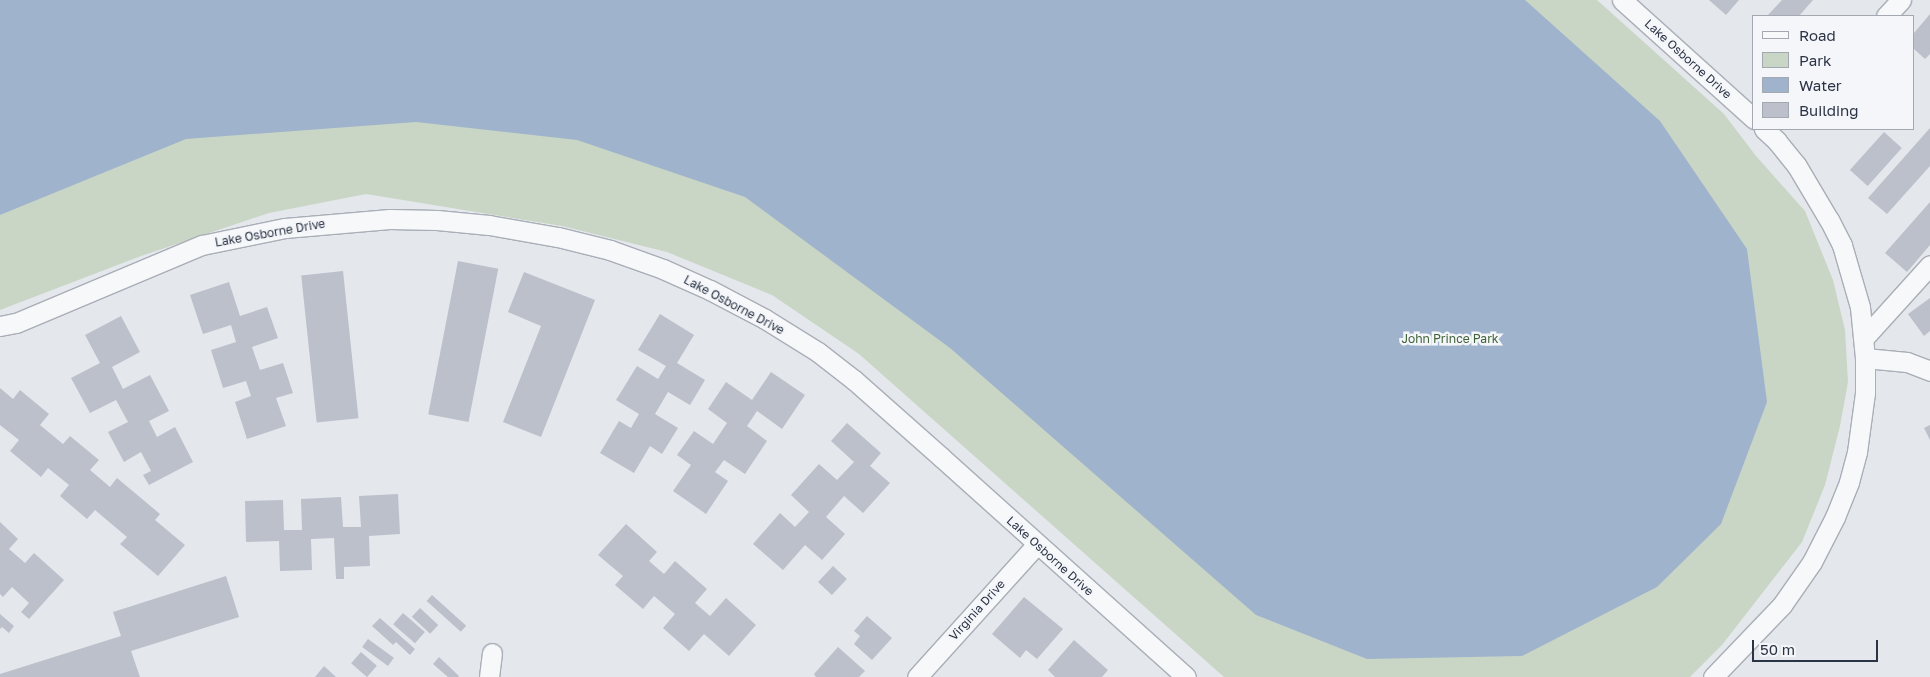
<!DOCTYPE html>
<html>
<head>
<meta charset="utf-8">
<style>
	body { margin:0 }
	#map { position:relative; width:1930px; height:677px; overflow:hidden; background:#e4e7ec; font-family:"Golos Text",sans-serif }
	div>[style] { position:absolute }
	.green>* { inset:0; background:#c9d6c5 }
	.water>* { inset:0; background:#9fb4cc }
	.building>* { inset:0; background:#bbc0ca; transform-origin:0 0 }
	.roads { filter:drop-shadow(1px 0 #a9aeb7) drop-shadow(-1px 0 #a9aeb7) drop-shadow(0 1px #a9aeb7) drop-shadow(0 -1px #a9aeb7) }
	.minor>* { height:19px; margin:-9.5px; padding:0 9.5px; transform-origin:9.5px; border-radius:9.5px; background:#f7f8fa }
	span { translate:-50% -50%; white-space:nowrap; text-align:center; line-height:1.15; -webkit-text-stroke:5px #f4f6f9; paint-order:stroke }
	.street-label { font-size:12px; color:#2b3445 }
	.park-label { font-size:12px; color:#3f6138 }
	.legend { position:absolute; left:1752px; top:15px; width:162px; height:115px; box-sizing:border-box; background:#f4f6f9; border:1px solid #a4a8b1; margin:0; padding:6px 9px; list-style:none; font-size:15px; color:#2b3445 }
	.legend li { display:flex; align-items:center; gap:10px; height:25px }
	.legend b { width:25px; border:1px solid #a4a8b1 }
	.scale { position:absolute; left:1752px; top:640px; width:126px; height:22px; box-sizing:border-box; border:2px solid #2b3445; border-top:0; padding-left:6px; font-size:15px; line-height:18px; white-space:nowrap; color:#2b3445; -webkit-text-stroke:4px #f4f6f9; paint-order:stroke }
</style>
</head>
<body>
<div id="map">
	<div class="green">
		<i style="clip-path:polygon(0 0,1597px 0,1724px 114px,1756px 156px,1805px 211px,1833px 280px,1845px 330px,1848px 382px,1840px 426px,1825px 485px,1802px 542px,1722px 645px,1690px 677px,1224px 677px,859px 354px,772px 295px,667px 252px,562px 226px,366px 194px,269px 213px,141px 256px,0 310px)"></i>
	</div>
	<div class="water">
		<i style="clip-path:polygon(0 0,1525px 0,1660px 121px,1747px 249px,1767px 402px,1721px 524px,1657px 587px,1522px 656px,1367px 659px,1256px 615px,950px 348px,745px 197px,577px 140px,416px 122px,186px 139px,0 215px)"></i>
	</div>
	<div class="building">
		<i style="clip-path:polygon(1709px 0,1739px 0,1726px 15px)"></i>
		<i style="clip-path:polygon(1782px 0,1813px 0,1799px 16px,1767px 16px)"></i>
		<i style="clip-path:polygon(1930px 14px,1930px 54px,1925px 59px,1914px 49px,1914px 33px)"></i>
		<i style="clip-path:polygon(1930px 128px,1930px 166px,1887px 214px,1868px 198px)"></i>
		<i style="left:1884px;top:132px;width:24px;height:51px;rotate:42deg"></i>
		<i style="clip-path:polygon(1930px 202px,1930px 245px,1907px 272px,1885px 253px)"></i>
		<i style="left:458px;top:261px;width:41px;height:156px;rotate:11deg"></i>
		<i style="left:343px;top:271px;width:148px;height:42px;rotate:84deg"></i>
		<i style="clip-path:polygon(524px 272px,595px 300px,541px 437px,503px 422px,541px 326px,508px 312px)"></i>
		<i style="clip-path:polygon(229px 282px,240px 316px,267px 307px,278px 338px,252px 347px,260px 370px,283px 363px,293px 393px,276px 398px,286px 426px,247px 439px,235px 402px,251px 396px,246px 381px,223px 388px,211px 350px,236px 342px,231px 325px,203px 334px,190px 295px)"></i>
		<i style="clip-path:polygon(1930px 298px,1930px 331px,1924px 336px,1908px 314px)"></i>
		<i style="clip-path:polygon(660px 314px,694px 335px,677px 363px,705px 380px,690px 405px,668px 392px,655px 414px,678px 428px,662px 454px,650px 446px,634px 473px,600px 453px,619px 421px,631px 428px,639px 414px,616px 400px,637px 366px,658px 379px,666px 366px,638px 350px)"></i>
		<i style="clip-path:polygon(121px 316px,140px 352px,112px 367px,123px 389px,150px 375px,169px 411px,149px 421px,157px 437px,175px 427px,193px 462px,149px 485px,143px 475px,151px 471px,141px 452px,124px 462px,108px 432px,128px 422px,116px 400px,90px 413px,71px 378px,100px 363px,85px 335px)"></i>
		<i style="clip-path:polygon(771px 372px,805px 395px,782px 429px,757px 411px,747px 426px,767px 441px,745px 474px,724px 460px,715px 472px,728px 481px,706px 514px,673px 491px,691px 465px,677px 455px,694px 431px,713px 444px,727px 423px,708px 409px,726px 382px,752px 400px)"></i>
		<i style="clip-path:polygon(0 388px,13px 399px,20px 390px,49px 414px,40px 425px,63px 444px,70px 436px,99px 460px,90px 470px,110px 487px,117px 478px,160px 514px,155px 520px,185px 545px,158px 576px,120px 544px,127px 537px,95px 510px,87px 519px,60px 496px,69px 485px,48px 468px,41px 477px,10px 451px,19px 440px,0 425px)"></i>
		<i style="clip-path:polygon(847px 423px,881px 453px,870px 466px,890px 483px,863px 513px,844px 496px,826px 517px,845px 534px,822px 560px,805px 545px,783px 570px,753px 544px,780px 513px,795px 527px,809px 512px,791px 495px,819px 464px,837px 480px,854px 462px,831px 441px)"></i>
		<i style="clip-path:polygon(1930px 425px,1930px 440px,1924px 428px)"></i>
		<i style="clip-path:polygon(398px 494px,400px 534px,369px 536px,370px 566px,344px 567px,344px 579px,336px 579px,334px 538px,311px 539px,312px 570px,280px 571px,279px 541px,246px 542px,245px 501px,283px 500px,284px 530px,302px 530px,301px 499px,341px 497px,343px 527px,361px 527px,359px 496px)"></i>
		<i style="clip-path:polygon(0 522px,18px 539px,9px 549px,25px 563px,34px 553px,64px 580px,29px 619px,21px 612px,29px 603px,12px 587px,3px 597px,0 594px)"></i>
		<i style="clip-path:polygon(626px 524px,657px 552px,649px 561px,664px 574px,675px 561px,707px 589px,695px 603px,710px 616px,726px 598px,756px 625px,729px 656px,704px 634px,689px 651px,663px 628px,675px 614px,654px 596px,643px 609px,615px 585px,623px 576px,598px 555px)"></i>
		<i style="left:833px;top:566px;width:19px;height:22px;rotate:43deg"></i>
		<i style="clip-path:polygon(226px 576px,239px 617px,131px 651px,140px 677px,0 677px,0 674px,121px 636px,113px 612px)"></i>
		<i style="left:432px;top:595px;width:46px;height:8px;rotate:42deg"></i>
		<i style="clip-path:polygon(1024px 597px,1063px 629px,1037px 659px,1026px 650px,1020px 658px,992px 634px)"></i>
		<i style="left:420px;top:608px;width:25px;height:12px;rotate:43deg"></i>
		<i style="left:403px;top:613px;width:29px;height:15px;rotate:41deg"></i>
		<i style="clip-path:polygon(0 614px,14px 626px,9px 633px,2px 627px,0 629px)"></i>
		<i style="clip-path:polygon(867px 616px,892px 638px,872px 660px,854px 644px,860px 636px,854px 631px)"></i>
		<i style="clip-path:polygon(380px 618px,415px 649px,410px 655px,396px 642px,393px 645px,372px 626px)"></i>
		<i style="left:368px;top:639px;width:32px;height:10px;rotate:36deg"></i>
		<i style="clip-path:polygon(1074px 640px,1108px 670px,1102px 677px,1055px 677px,1048px 670px)"></i>
		<i style="clip-path:polygon(838px 647px,865px 671px,859px 677px,816px 677px,814px 674px)"></i>
		<i style="left:361px;top:652px;width:21px;height:15px;rotate:41deg"></i>
		<i style="clip-path:polygon(439px 657px,459px 676px,458px 677px,448px 677px,433px 664px)"></i>
		<i style="clip-path:polygon(324px 666px,336px 677px,315px 677px)"></i>
	</div>
	<div class="roads">
		<div class="minor">
			<i style="left:1622px;top:0;width:178px;rotate:42deg"></i>
			<i style="left:1886px;top:16px;width:22px;rotate:-47deg"></i>
			<i style="left:0;top:326px;width:16px;rotate:-11deg"></i>
			<i style="left:16px;top:323px;width:202px;rotate:-22.8deg"></i>
			<i style="left:202px;top:245px;width:85px;rotate:-11.6deg"></i>
			<i style="left:285px;top:228px;width:105px;rotate:-4.9deg"></i>
			<i style="left:390px;top:219px;width:47px;rotate:1.2deg"></i>
			<i style="left:437px;top:220px;width:52px;rotate:5.5deg"></i>
			<i style="left:489px;top:225px;width:70px;rotate:9.9deg"></i>
			<i style="left:558px;top:237px;width:54px;rotate:14deg"></i>
			<i style="left:610px;top:250px;width:56px;rotate:19.7deg"></i>
			<i style="left:663px;top:269px;width:51px;rotate:24.1deg"></i>
			<i style="left:710px;top:290px;width:62px;rotate:27.8deg"></i>
			<i style="left:765px;top:319px;width:62px;rotate:31.9deg"></i>
			<i style="left:818px;top:352px;width:46px;rotate:37.9deg"></i>
			<i style="left:854px;top:380px;width:116px;rotate:41.5deg"></i>
			<i style="left:941px;top:457px;width:329px;rotate:41.9deg"></i>
			<i style="left:1864px;top:338px;width:98px;rotate:-47.9deg"></i>
			<i style="left:1865px;top:358px;width:42px;rotate:5.4deg"></i>
			<i style="left:1907px;top:362px;width:25px;rotate:21deg"></i>
			<i style="left:489px;top:677px;width:24px;rotate:-83deg"></i>
			<i style="left:917px;top:677px;width:179px;rotate:-47.9deg"></i>
			<i style="left:1713px;top:677px;width:100px;rotate:-46.2deg"></i>
			<i style="left:1782px;top:605px;width:52px;rotate:-55.1deg"></i>
			<i style="left:1812px;top:562px;width:51px;rotate:-62.9deg"></i>
			<i style="left:1835px;top:517px;width:38px;rotate:-68deg"></i>
			<i style="left:1849px;top:482px;width:31px;rotate:-75deg"></i>
			<i style="left:1857px;top:452px;width:60px;rotate:-82.3deg"></i>
			<i style="left:1865px;top:393px;width:35px;rotate:-90deg"></i>
			<i style="left:1865px;top:358px;width:51px;rotate:-95.6deg"></i>
			<i style="left:1860px;top:307px;width:65px;rotate:-106.2deg"></i>
			<i style="left:1842px;top:245px;width:28px;rotate:-117deg"></i>
			<i style="left:1829px;top:220px;width:63px;rotate:-120.7deg"></i>
			<i style="left:1797px;top:166px;width:32px;rotate:-129deg"></i>
			<i style="left:1777px;top:141px;width:18px;rotate:-137deg"></i>
		</div>
	</div>
	<div class="street-label">
		<span style="left:1688px;top:59px;rotate:42deg">Lake Osborne Drive</span>
		<span style="left:270px;top:233px;rotate:-10deg">Lake Osborne Drive</span>
		<span style="left:734px;top:305px;rotate:28deg">Lake Osborne Drive</span>
		<span style="left:1050px;top:556px;rotate:42deg">Lake Osborne Drive</span>
		<span style="left:977px;top:610px;rotate:-48deg">Virginia Drive</span>
	</div>
	<div class="park-label">
		<span style="left:1450px;top:339px">John Prince Park</span>
	</div>
	<ul class="legend">
	<li><b style="height:6px;background:#f7f8fa"></b>Road</li>
	<li><b style="height:14px;background:#c9d6c5"></b>Park</li>
	<li><b style="height:14px;background:#9fb4cc"></b>Water</li>
	<li><b style="height:14px;background:#bbc0ca"></b>Building</li>
	</ul>
	<div class="scale">50 m</div>
</div>
</body>
</html>
